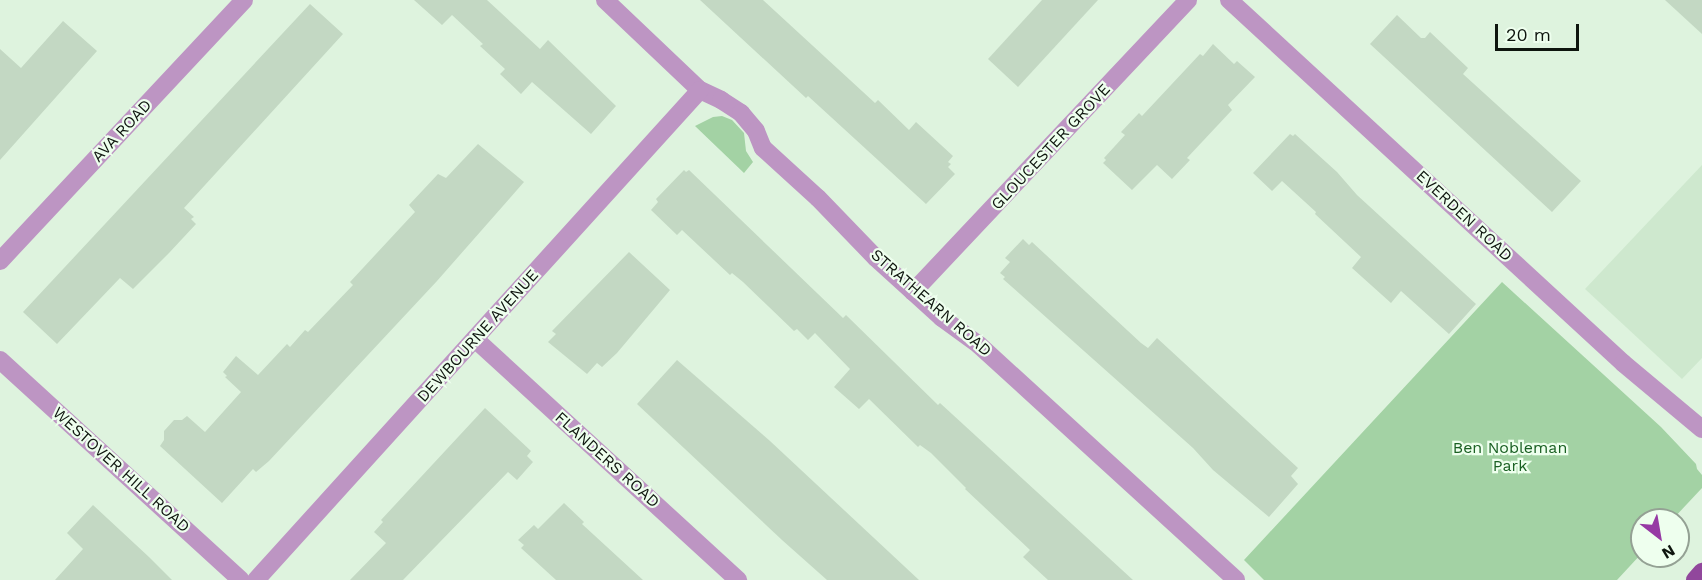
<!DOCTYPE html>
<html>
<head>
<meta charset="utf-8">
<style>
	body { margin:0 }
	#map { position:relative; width:1702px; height:580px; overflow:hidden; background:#def3de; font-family:"Work Sans",sans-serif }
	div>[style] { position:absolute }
	.built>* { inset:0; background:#cee8ce }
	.green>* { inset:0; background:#a3d2a4 }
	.building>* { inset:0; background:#c3d8c3 }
	.minor>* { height:18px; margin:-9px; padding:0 9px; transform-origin:9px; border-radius:9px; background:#bd95c3 }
	.primary>* { height:18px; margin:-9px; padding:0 9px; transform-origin:9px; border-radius:9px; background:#91479c }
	span { translate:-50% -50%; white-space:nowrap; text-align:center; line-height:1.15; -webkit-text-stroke:4.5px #efe; paint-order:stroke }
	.street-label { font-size:16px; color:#0e150e }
	.park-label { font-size:16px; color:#1a6023 }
	.north { position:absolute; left:1630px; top:508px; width:60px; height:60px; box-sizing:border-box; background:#efe; border:2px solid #94a194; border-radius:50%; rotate:149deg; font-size:16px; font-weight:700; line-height:24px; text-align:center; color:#0e150e }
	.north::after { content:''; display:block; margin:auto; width:21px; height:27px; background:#963aa4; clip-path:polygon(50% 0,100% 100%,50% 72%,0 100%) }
	.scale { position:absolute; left:1495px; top:24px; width:84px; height:27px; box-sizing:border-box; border:3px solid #0e150e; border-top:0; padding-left:8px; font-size:18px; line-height:21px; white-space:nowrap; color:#0e150e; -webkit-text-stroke:4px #efe; paint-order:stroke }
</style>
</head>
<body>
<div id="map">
	<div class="built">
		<i style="clip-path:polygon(1702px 165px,1702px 358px,1682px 379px,1585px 289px)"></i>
	</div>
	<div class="green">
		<i style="clip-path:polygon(722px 116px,732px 120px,744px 133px,746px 151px,753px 162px,744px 173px,695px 126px,713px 117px)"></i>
		<i style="clip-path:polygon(1502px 282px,1661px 427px,1696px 464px,1697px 469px,1702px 475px,1702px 488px,1672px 520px,1642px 520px,1642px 553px,1617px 580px,1264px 580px,1244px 560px)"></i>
	</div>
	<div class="building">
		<i style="clip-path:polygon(414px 0,487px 0,540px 49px,548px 40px,616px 106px,591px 134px,532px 82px,521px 94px,500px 74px,505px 69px,480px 46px,483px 44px,452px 15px,442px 25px)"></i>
		<i style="clip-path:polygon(700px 0,763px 0,875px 103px,878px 100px,909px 130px,916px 122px,953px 156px,948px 162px,951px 164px,948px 167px,955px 174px,926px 204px,808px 96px,806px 98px)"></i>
		<i style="clip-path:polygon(1042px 0,1098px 0,1018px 87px,988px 59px)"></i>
		<i style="clip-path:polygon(1665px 0,1702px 0,1702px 34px)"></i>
		<i style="clip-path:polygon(310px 4px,343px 34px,184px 208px,194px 217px,191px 219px,196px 224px,169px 253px,133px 289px,120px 278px,57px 344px,23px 312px)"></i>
		<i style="clip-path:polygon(1397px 15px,1421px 38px,1425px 38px,1430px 32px,1468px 68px,1463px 74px,1581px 181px,1552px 212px,1370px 44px)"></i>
		<i style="clip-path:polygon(63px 21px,97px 51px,0 160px,0 49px,21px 68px)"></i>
		<i style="clip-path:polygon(1213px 44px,1234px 64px,1237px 61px,1255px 77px,1228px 105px,1232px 110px,1187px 158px,1190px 160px,1172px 179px,1157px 165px,1132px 190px,1103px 163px,1106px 160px,1104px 158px,1125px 135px,1121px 132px,1139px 113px,1142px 116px,1200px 54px,1203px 56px)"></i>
		<i style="clip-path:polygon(1290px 134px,1293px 136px,1295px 134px,1337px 172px,1357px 195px,1476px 304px,1449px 334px,1401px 291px,1391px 303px,1352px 268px,1361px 257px,1315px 214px,1316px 212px,1282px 181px,1272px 191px,1253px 173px)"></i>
		<i style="clip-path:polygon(478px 144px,524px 182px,437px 281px,269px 461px,256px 472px,253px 469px,222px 503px,160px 446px,164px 440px,164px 431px,174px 420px,182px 420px,187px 416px,205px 432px,241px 392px,225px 377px,227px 376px,223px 372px,236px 356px,258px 375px,287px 344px,290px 347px,305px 330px,308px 332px,353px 285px,350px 282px,415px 212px,409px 205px,438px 174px,446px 178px)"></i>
		<i style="clip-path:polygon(684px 170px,686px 172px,689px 170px,843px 318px,846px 315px,938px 405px,940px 403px,1133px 580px,1048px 580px,1023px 557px,1030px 550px,965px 489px,966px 488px,931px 453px,920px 445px,918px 447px,869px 399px,859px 409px,834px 387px,850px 369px,815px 333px,808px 340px,797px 329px,794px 331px,743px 282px,732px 273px,730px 275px,682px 230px,677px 235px,651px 210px,658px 202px,656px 199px)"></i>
		<i style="clip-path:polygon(1023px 239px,1029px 245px,1032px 242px,1141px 343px,1148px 348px,1157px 338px,1298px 468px,1291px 476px,1298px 484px,1269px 517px,1213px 470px,1193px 448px,1003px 279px,1005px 277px,1000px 273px,1010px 262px,1005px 258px)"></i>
		<i style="clip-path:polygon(629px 252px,670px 290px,617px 353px,602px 367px,597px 363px,587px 374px,548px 342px,556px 334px,552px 331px)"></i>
		<i style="clip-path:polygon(677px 360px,770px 441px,919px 580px,827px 580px,782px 540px,637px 404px)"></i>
		<i style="clip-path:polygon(485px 408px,531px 451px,527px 456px,533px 462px,517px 480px,508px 472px,403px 580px,350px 580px,386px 543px,374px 532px,383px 522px,381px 520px)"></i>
		<i style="clip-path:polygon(564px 503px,584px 522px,582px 524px,643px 580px,556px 580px,521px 548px,524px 545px,518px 540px,534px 525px,538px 529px)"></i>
		<i style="clip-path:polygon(93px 505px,149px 557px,172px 580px,55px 580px,83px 549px,67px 533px)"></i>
	</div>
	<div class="minor">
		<i style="left:605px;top:0;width:131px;rotate:43.5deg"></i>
		<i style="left:700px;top:90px;width:23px;rotate:25deg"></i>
		<i style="left:721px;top:100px;width:24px;rotate:33deg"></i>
		<i style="left:741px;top:113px;width:23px;rotate:50deg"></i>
		<i style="left:756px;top:131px;width:18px;rotate:68deg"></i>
		<i style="left:763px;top:148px;width:74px;rotate:42.3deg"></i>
		<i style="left:818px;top:198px;width:83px;rotate:46deg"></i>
		<i style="left:876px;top:258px;width:89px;rotate:42.3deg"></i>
		<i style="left:942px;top:318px;width:46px;rotate:36.1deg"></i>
		<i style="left:979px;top:345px;width:348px;rotate:42.4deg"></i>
		<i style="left:1229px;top:0;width:536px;rotate:42.65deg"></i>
		<i style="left:1623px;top:363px;width:103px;rotate:39.9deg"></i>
		<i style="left:0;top:261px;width:357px;rotate:-46.9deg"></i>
		<i style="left:913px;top:292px;width:401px;rotate:-46.7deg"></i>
		<i style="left:475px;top:339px;width:357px;rotate:42.5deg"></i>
		<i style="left:0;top:360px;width:326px;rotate:42.4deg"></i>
		<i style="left:256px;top:580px;width:661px;rotate:-47.82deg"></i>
	</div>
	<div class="primary">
		<i style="left:1695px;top:580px;width:11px;rotate:-49deg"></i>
	</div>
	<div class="street-label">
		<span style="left:122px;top:131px;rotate:-47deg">AVA ROAD</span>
		<span style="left:1051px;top:147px;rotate:-47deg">GLOUCESTER GROVE</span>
		<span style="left:1464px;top:216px;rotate:43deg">EVERDEN ROAD</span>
		<span style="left:931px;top:303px;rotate:41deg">STRATHEARN ROAD</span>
		<span style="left:478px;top:336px;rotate:-48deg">DEWBOURNE AVENUE</span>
		<span style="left:607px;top:460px;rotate:42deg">FLANDERS ROAD</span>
		<span style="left:121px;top:470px;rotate:42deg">WESTOVER HILL ROAD</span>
	</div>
	<div class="park-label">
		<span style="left:1510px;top:457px">Ben Nobleman<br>Park</span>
	</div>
	<div class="north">N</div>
	<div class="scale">20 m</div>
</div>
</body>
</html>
